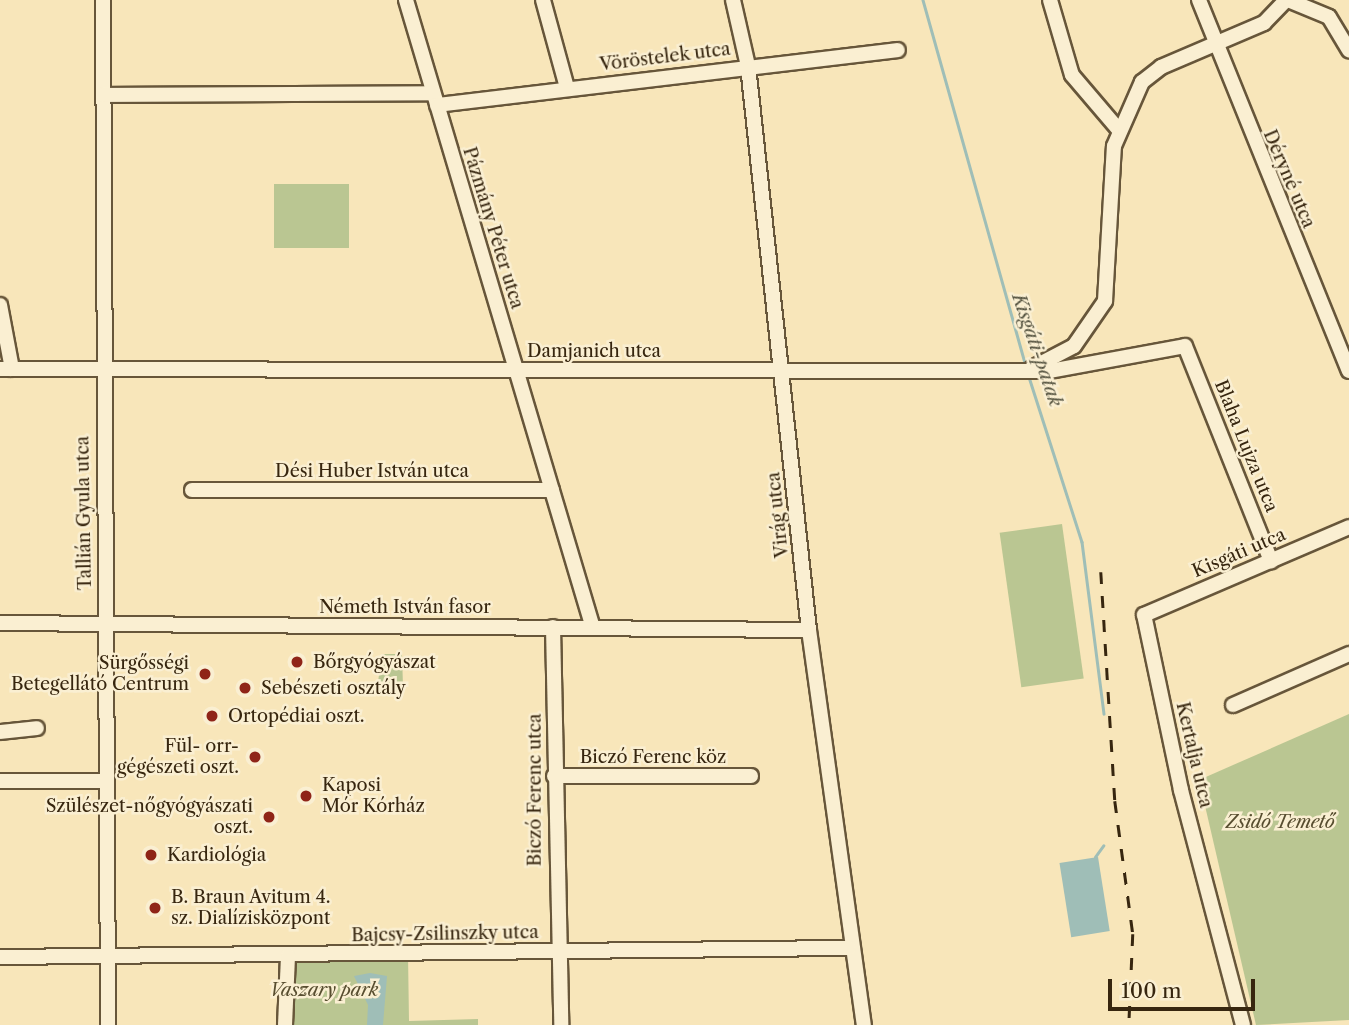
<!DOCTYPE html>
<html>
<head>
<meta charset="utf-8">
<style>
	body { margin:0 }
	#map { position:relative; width:1349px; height:1025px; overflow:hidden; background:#f8e6ba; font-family:"Libre Caslon Text",serif }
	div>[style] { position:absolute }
	.green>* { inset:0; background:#bac692; transform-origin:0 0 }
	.water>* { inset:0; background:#9fbeb7; transform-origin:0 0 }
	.stream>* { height:2.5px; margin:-1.25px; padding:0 1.25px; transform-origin:1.25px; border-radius:1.25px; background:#9fbeb7 }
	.roads { filter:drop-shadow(2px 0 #67563a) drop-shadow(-2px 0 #67563a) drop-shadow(0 2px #67563a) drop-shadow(0 -2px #67563a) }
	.minor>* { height:14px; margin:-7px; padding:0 7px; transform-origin:7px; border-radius:7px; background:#faefd2 }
	.rail>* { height:2.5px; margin-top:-1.25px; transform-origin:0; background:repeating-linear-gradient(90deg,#37260f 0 12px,transparent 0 24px) }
	.dots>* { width:19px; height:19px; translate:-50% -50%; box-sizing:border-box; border:4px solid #faefd2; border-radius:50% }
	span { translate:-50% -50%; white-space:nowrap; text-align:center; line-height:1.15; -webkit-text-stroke:5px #faefd2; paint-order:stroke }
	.street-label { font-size:18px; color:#37260f }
	.poi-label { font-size:18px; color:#37260f }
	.left { translate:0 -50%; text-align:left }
	.right { translate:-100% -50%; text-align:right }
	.park-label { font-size:18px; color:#584e30; font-style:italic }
	.water-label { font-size:19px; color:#565441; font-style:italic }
	.scale { position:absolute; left:1108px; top:979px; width:147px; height:32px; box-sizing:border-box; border:4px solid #37260f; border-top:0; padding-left:9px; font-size:21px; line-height:24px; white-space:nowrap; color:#37260f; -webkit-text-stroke:5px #faefd2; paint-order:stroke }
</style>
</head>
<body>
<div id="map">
	<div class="green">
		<i style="left:274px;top:184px;width:75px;height:64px"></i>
		<i style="left:1062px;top:524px;width:156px;height:63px;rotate:82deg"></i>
		<i style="clip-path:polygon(382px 654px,402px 654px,403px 687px,395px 694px,377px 689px)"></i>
		<i style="clip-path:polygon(1349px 714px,1349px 1020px,1256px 1025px,1199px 780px)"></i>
		<i style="clip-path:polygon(408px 954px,409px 1021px,478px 1019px,478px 1025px,288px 1025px,288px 956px)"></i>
	</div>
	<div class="water">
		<i style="left:1098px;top:857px;width:75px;height:39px;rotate:81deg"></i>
		<i style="clip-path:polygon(370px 973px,387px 976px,383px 1025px,367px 1025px,368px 1005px,354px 976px)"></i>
	</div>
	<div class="stream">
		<i style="left:923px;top:0;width:381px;rotate:74.3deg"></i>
		<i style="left:1029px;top:377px;width:173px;rotate:72.2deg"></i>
		<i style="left:1082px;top:542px;width:173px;rotate:82.7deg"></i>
		<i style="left:1095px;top:857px;width:14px;rotate:-54deg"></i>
	</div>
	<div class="roads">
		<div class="minor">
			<i style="left:103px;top:0;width:1025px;rotate:89.72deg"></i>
			<i style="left:406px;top:0;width:655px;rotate:73.42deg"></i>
			<i style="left:543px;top:0;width:91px;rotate:74.7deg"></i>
			<i style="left:733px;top:0;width:68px;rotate:77.2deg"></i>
			<i style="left:748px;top:66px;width:567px;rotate:83.83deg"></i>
			<i style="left:809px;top:630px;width:399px;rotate:82.1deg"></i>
			<i style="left:1050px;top:0;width:78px;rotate:73.7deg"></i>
			<i style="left:1072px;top:75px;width:71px;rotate:49.6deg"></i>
			<i style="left:1199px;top:0;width:400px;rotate:68deg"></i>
			<i style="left:1288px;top:0;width:44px;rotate:22.5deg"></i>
			<i style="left:1329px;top:17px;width:39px;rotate:59deg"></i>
			<i style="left:103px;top:95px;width:330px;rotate:-0.3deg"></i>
			<i style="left:437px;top:105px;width:464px;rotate:-6.8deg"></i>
			<i style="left:0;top:305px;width:65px;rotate:79.4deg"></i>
			<i style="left:1032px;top:368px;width:47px;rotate:-27.6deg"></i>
			<i style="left:1074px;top:346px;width:55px;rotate:-55.4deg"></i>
			<i style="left:1105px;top:301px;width:155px;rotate:-86.7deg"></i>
			<i style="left:1114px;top:146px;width:70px;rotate:-66.4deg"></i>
			<i style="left:1142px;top:82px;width:24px;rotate:-38deg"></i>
			<i style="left:1161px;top:67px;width:112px;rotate:-23.1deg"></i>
			<i style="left:1264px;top:23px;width:32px;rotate:-46deg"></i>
			<i style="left:0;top:369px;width:1049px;rotate:0.11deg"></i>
			<i style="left:1049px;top:371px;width:138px;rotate:-10.4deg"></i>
			<i style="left:1185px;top:346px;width:232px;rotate:68.2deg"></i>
			<i style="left:192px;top:490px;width:360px"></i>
			<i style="left:0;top:623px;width:809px;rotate:0.5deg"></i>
			<i style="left:553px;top:627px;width:398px;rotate:88.8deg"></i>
			<i style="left:1233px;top:705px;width:127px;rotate:-23.7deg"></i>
			<i style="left:0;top:732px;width:37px;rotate:-6deg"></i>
			<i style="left:554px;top:776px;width:197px"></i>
			<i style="left:0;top:781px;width:107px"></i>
			<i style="left:0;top:957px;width:849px;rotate:-0.61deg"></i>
			<i style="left:285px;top:1025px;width:69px;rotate:-87.5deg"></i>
			<i style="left:1243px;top:1025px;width:243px;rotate:-104.8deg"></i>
			<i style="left:1181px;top:790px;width:179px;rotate:-101.9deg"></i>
			<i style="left:1144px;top:615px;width:223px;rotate:-23.2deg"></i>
		</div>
	</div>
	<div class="rail">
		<i style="left:1101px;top:572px;width:229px;rotate:86.5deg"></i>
		<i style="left:1115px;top:801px;width:134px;rotate:82.3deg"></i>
		<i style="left:1133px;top:934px;width:91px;rotate:92.5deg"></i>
	</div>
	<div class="dots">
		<i style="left:297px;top:662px;background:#8f2418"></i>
		<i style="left:205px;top:674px;background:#8f2418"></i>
		<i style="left:245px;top:688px;background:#8f2418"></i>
		<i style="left:212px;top:716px;background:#8f2418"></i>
		<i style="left:255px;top:757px;background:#8f2418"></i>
		<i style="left:306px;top:796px;background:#8f2418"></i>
		<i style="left:269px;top:817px;background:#8f2418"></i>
		<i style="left:151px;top:855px;background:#8f2418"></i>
		<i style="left:155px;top:908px;background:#8f2418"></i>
	</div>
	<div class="street-label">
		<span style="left:665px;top:57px;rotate:-7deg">Vöröstelek utca</span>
		<span style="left:1289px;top:179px;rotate:67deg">Déryné utca</span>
		<span style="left:493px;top:228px;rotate:73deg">Pázmány Péter utca</span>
		<span style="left:594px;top:351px">Damjanich utca</span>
		<span style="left:1246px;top:446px;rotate:68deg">Blaha Lujza utca</span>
		<span style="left:372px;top:471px">Dési Huber István utca</span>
		<span style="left:84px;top:513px;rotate:-91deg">Tallián Gyula utca</span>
		<span style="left:778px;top:515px;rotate:-96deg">Virág utca</span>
		<span style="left:1239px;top:553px;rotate:-23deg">Kisgáti utca</span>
		<span style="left:405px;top:607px">Németh István fasor</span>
		<span style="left:1194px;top:755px;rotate:77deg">Kertalja utca</span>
		<span style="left:653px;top:757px">Biczó Ferenc köz</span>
		<span style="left:535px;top:790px;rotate:-90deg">Biczó Ferenc utca</span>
		<span style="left:445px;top:934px;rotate:-1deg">Bajcsy-Zsilinszky utca</span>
	</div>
	<div class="poi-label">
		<span class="left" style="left:313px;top:662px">Bőrgyógyászat</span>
		<span class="right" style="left:189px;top:674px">Sürgősségi<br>Betegellátó Centrum</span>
		<span class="left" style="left:261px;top:688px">Sebészeti osztály</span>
		<span class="left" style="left:228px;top:716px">Ortopédiai oszt.</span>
		<span class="right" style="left:239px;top:757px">Fül- orr-<br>gégészeti oszt.</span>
		<span class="left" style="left:322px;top:796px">Kaposi<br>Mór Kórház</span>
		<span class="right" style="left:253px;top:817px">Szülészet-nőgyógyászati<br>oszt.</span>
		<span class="left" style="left:167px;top:855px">Kardiológia</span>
		<span class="left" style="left:171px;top:908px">B. Braun Avitum 4.<br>sz. Dialízisközpont</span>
	</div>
	<div class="park-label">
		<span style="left:1280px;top:822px">Zsidó Temető</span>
		<span style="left:324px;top:990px">Vaszary park</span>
	</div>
	<div class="water-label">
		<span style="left:1037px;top:350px;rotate:71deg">Kisgáti-patak</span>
	</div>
	<div class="scale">100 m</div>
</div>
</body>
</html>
